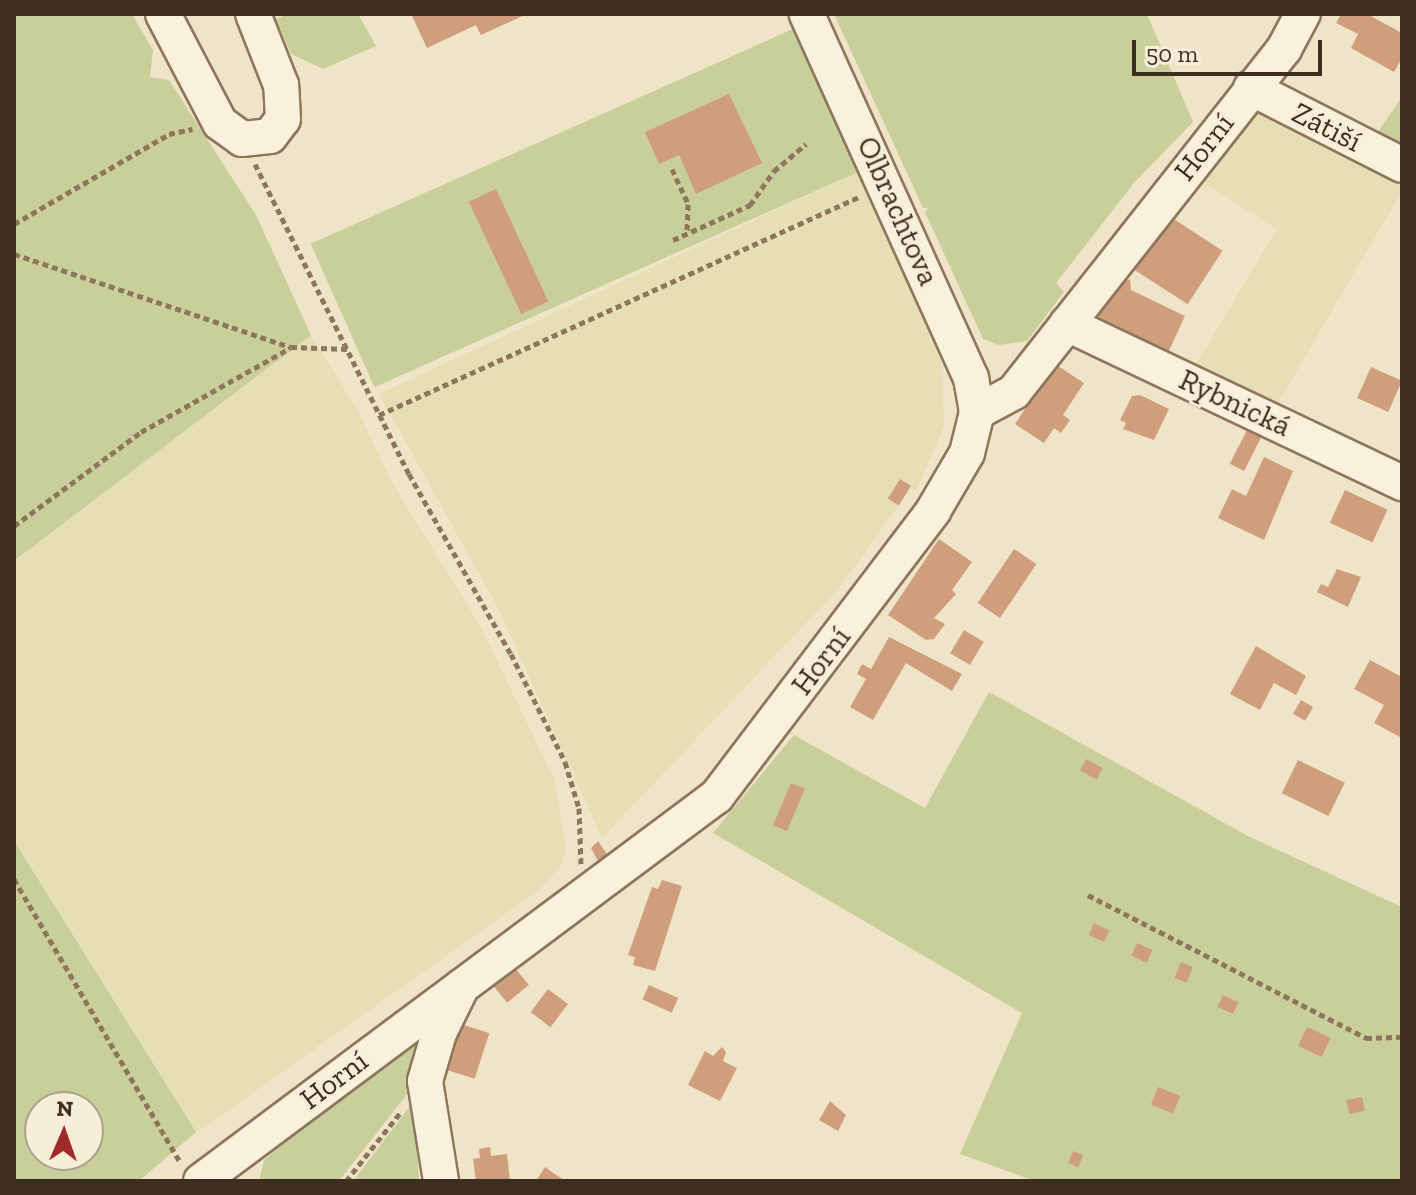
<!DOCTYPE html>
<html>
<head>
<meta charset="utf-8">
<style>
	body { margin:0 }
	#map { position:relative; width:1416px; height:1195px; overflow:hidden; background:#f0e4c8; font-family:"Zilla Slab",serif }
	div>[style] { position:absolute }
	.farmland>* { inset:0; background:#e6deb5 }
	.green>* { inset:0; background:#c9cf9b; transform-origin:0 0 }
	.building>* { inset:0; background:#cf9f7d; transform-origin:0 0 }
	.path>* { height:5px; margin-top:-2.5px; transform-origin:0; background:repeating-linear-gradient(90deg,#8d765c 0 6px,transparent 0 10px) }
	.roads { filter:drop-shadow(2px 0 #8d765c) drop-shadow(-2px 0 #8d765c) drop-shadow(0 2px #8d765c) drop-shadow(0 -2px #8d765c) }
	.minor>* { height:34px; margin:-17px; padding:0 17px; transform-origin:17px; border-radius:17px; background:#faf1dc }
	span { translate:-50% -50%; white-space:nowrap; text-align:center; line-height:1.15; -webkit-text-stroke:6px #f7eed8; paint-order:stroke }
	.street-label { font-size:30px; color:#3d2e20 }
	.frame { position:absolute; inset:0; border:16px solid #3d2e20; pointer-events:none }
	.north { position:absolute; left:24px; top:1091px; width:80px; height:80px; box-sizing:border-box; background:#f7eed8; border:2px solid #ada18e; border-radius:50%; rotate:2deg; font-size:22px; font-weight:700; line-height:32px; text-align:center; color:#3d2e20 }
	.north::after { content:''; display:block; margin:auto; width:28px; height:36px; background:#9e2a2b; clip-path:polygon(50% 0,100% 100%,50% 72%,0 100%) }
	.scale { position:absolute; left:1132px; top:40px; width:190px; height:36px; box-sizing:border-box; border:4px solid #3d2e20; border-top:0; padding-left:10px; font-size:24px; line-height:28px; white-space:nowrap; color:#3d2e20; -webkit-text-stroke:6px #f7eed8; paint-order:stroke }
</style>
</head>
<body>
<div id="map">
	<div class="farmland">
		<i style="clip-path:polygon(1257px 102px,1402px 175px,1402px 191px,1274px 410px,1191px 373px,1277px 229px,1196px 178px)"></i>
		<i style="clip-path:polygon(858px 172px,942px 364px,944px 427px,916px 491px,900px 480px,898px 506px,840px 587px,602px 838px,498px 608px,379px 394px)"></i>
		<i style="clip-path:polygon(310px 334px,357px 409px,394px 486px,481px 627px,554px 779px,566px 847px,561px 866px,536px 892px,202px 1129px,191px 1131px,14px 841px,14px 561px)"></i>
	</div>
	<div class="green">
		<i style="clip-path:polygon(14px 14px,132px 14px,153px 50px,150px 77px,169px 80px,256px 215px,311px 335px,14px 561px)"></i>
		<i style="clip-path:polygon(288px 14px,358px 14px,376px 46px,323px 69px,291px 54px,276px 19px)"></i>
		<i style="clip-path:polygon(834px 14px,1147px 14px,1193px 122px,1134px 183px,1056px 283px,1064px 292px,1027px 341px,999px 345px,983px 339px,925px 212px,928px 208px,923px 208px)"></i>
		<i style="left:793px;top:29px;width:157px;height:528px;rotate:66deg"></i>
		<i style="clip-path:polygon(1402px 97px,1402px 159px,1370px 143px)"></i>
		<i style="clip-path:polygon(989px 692px,1248px 836px,1402px 907px,1402px 1181px,1035px 1181px,960px 1154px,1022px 1013px,713px 833px,794px 735px,925px 808px)"></i>
		<i style="clip-path:polygon(evenodd,14px 841px,196px 1132px,139px 1181px,14px 1181px,14px 841px,40px 1107px,88px 1107px,88px 1155px,40px 1155px,40px 1107px)"></i>
		<i style="clip-path:polygon(424px 1029px,408px 1093px,339px 1181px,259px 1181px,264px 1160px)"></i>
		<i style="clip-path:polygon(414px 1101px,419px 1181px,353px 1181px)"></i>
	</div>
	<div class="building">
		<i style="clip-path:polygon(416px 14px,527px 14px,481px 35px,476px 25px,427px 48px,412px 16px)"></i>
		<i style="clip-path:polygon(1341px 14px,1367px 14px,1402px 33px,1402px 58px,1394px 72px,1351px 48px,1358px 34px,1336px 23px)"></i>
		<i style="clip-path:polygon(729px 94px,762px 163px,696px 194px,679px 155px,659px 164px,645px 132px)"></i>
		<i style="left:496px;top:189px;width:124px;height:30px;rotate:65deg"></i>
		<i style="left:1163px;top:212px;width:71px;height:64px;rotate:33deg"></i>
		<i style="clip-path:polygon(1130px 279px,1131px 290px,1185px 316px,1166px 357px,1090px 320px,1114px 280px,1121px 284px)"></i>
		<i style="clip-path:polygon(1055px 364px,1084px 383px,1063px 415px,1070px 420px,1061px 433px,1054px 428px,1044px 443px,1015px 424px)"></i>
		<i style="left:1371px;top:367px;width:34px;height:34px;rotate:24deg"></i>
		<i style="clip-path:polygon(1140px 395px,1169px 409px,1154px 440px,1123px 429px,1126px 423px,1120px 420px,1132px 396px)"></i>
		<i style="left:1248px;top:428px;width:16px;height:40px;rotate:27deg"></i>
		<i style="clip-path:polygon(1264px 457px,1293px 471px,1264px 540px,1218px 518px,1232px 489px,1246px 496px)"></i>
		<i style="left:900px;top:479px;width:13px;height:23px;rotate:32deg"></i>
		<i style="left:1345px;top:490px;width:47px;height:36px;rotate:25deg"></i>
		<i style="clip-path:polygon(939px 539px,972px 562px,952px 590px,956px 594px,934px 618px,945px 624px,934px 639px,926px 640px,888px 615px)"></i>
		<i style="left:1014px;top:549px;width:27px;height:65px;rotate:34deg"></i>
		<i style="clip-path:polygon(1337px 569px,1361px 577px,1348px 607px,1317px 592px,1321px 584px,1328px 587px)"></i>
		<i style="left:964px;top:630px;width:23px;height:27px;rotate:31deg"></i>
		<i style="clip-path:polygon(889px 637px,962px 674px,952px 691px,906px 663px,873px 720px,850px 707px,866px 679px,857px 674px,862px 664px,871px 669px)"></i>
		<i style="clip-path:polygon(1256px 646px,1306px 676px,1296px 695px,1274px 683px,1260px 710px,1230px 694px)"></i>
		<i style="clip-path:polygon(1370px 660px,1402px 677px,1400px 737px,1374px 723px,1384px 705px,1354px 689px)"></i>
		<i style="left:1301px;top:700px;width:14px;height:16px;rotate:30deg"></i>
		<i style="left:1086px;top:759px;width:19px;height:13px;rotate:28deg"></i>
		<i style="left:1298px;top:760px;width:52px;height:37px;rotate:26deg"></i>
		<i style="left:791px;top:783px;width:15px;height:46px;rotate:23deg"></i>
		<i style="clip-path:polygon(598px 841px,609px 857px,599px 863px,591px 848px)"></i>
		<i style="clip-path:polygon(662px 880px,682px 886px,655px 971px,633px 965px,635px 957px,628px 955px,652px 887px,658px 889px)"></i>
		<i style="left:1094px;top:923px;width:17px;height:13px;rotate:25deg"></i>
		<i style="left:1137px;top:943px;width:17px;height:14px;rotate:24deg"></i>
		<i style="left:1181px;top:962px;width:13px;height:17px;rotate:23deg"></i>
		<i style="left:515px;top:968px;width:22px;height:28px;rotate:51deg"></i>
		<i style="left:649px;top:985px;width:32px;height:16px;rotate:24deg"></i>
		<i style="left:548px;top:989px;width:25px;height:29px;rotate:37deg"></i>
		<i style="left:1223px;top:995px;width:17px;height:13px;rotate:25deg"></i>
		<i style="left:458px;top:1023px;width:33px;height:48px;rotate:18deg"></i>
		<i style="left:1307px;top:1027px;width:26px;height:21px;rotate:25deg"></i>
		<i style="clip-path:polygon(722px 1047px,726px 1052px,723px 1061px,737px 1068px,720px 1101px,688px 1085px,705px 1051px,713px 1056px)"></i>
		<i style="left:1158px;top:1087px;width:24px;height:19px;rotate:22deg"></i>
		<i style="left:1362px;top:1097px;width:14px;height:16px;rotate:78deg"></i>
		<i style="clip-path:polygon(830px 1101px,846px 1115px,838px 1131px,819px 1120px)"></i>
		<i style="clip-path:polygon(490px 1147px,491px 1156px,507px 1154px,510px 1181px,476px 1181px,473px 1159px,480px 1158px,479px 1149px)"></i>
		<i style="left:1073px;top:1151px;width:11px;height:13px;rotate:22deg"></i>
		<i style="clip-path:polygon(545px 1167px,565px 1181px,536px 1181px)"></i>
	</div>
	<div class="path">
		<i style="left:255px;top:164px;width:346px;rotate:63.6deg"></i>
		<i style="left:409px;top:474px;width:207px;rotate:60.5deg"></i>
		<i style="left:511px;top:654px;width:121px;rotate:63.4deg"></i>
		<i style="left:565px;top:762px;width:48px;rotate:73.1deg"></i>
		<i style="left:579px;top:808px;width:56px;rotate:88deg"></i>
		<i style="left:672px;top:169px;width:38px;rotate:65deg"></i>
		<i style="left:688px;top:204px;width:30px;rotate:92deg"></i>
		<i style="left:14px;top:224px;width:179px;rotate:-30.1deg"></i>
		<i style="left:169px;top:134px;width:24px;rotate:-12deg"></i>
		<i style="left:673px;top:240px;width:85px;rotate:-24.4deg"></i>
		<i style="left:750px;top:205px;width:42px;rotate:-54.8deg"></i>
		<i style="left:774px;top:171px;width:42px;rotate:-40.2deg"></i>
		<i style="left:14px;top:254px;width:292px;rotate:18.6deg"></i>
		<i style="left:291px;top:347px;width:56px;rotate:2deg"></i>
		<i style="left:379px;top:415px;width:527px;rotate:-24.43deg"></i>
		<i style="left:14px;top:526px;width:158px;rotate:-36.5deg"></i>
		<i style="left:141px;top:432px;width:171px;rotate:-29.4deg"></i>
		<i style="left:14px;top:879px;width:330px;rotate:59.6deg"></i>
		<i style="left:1088px;top:895px;width:313px;rotate:27.2deg"></i>
		<i style="left:1366px;top:1038px;width:36px;rotate:-2deg"></i>
		<i style="left:346px;top:1181px;width:87px;rotate:-51.5deg"></i>
	</div>
	<div class="roads">
		<div class="minor">
			<i style="left:163px;top:14px;width:123px;rotate:62.4deg"></i>
			<i style="left:220px;top:123px;width:27px;rotate:36deg"></i>
			<i style="left:242px;top:139px;width:28px;rotate:-6deg"></i>
			<i style="left:270px;top:136px;width:21px;rotate:-53deg"></i>
			<i style="left:283px;top:119px;width:34px;rotate:-93deg"></i>
			<i style="left:281px;top:85px;width:76px;rotate:-111.5deg"></i>
			<i style="left:1251px;top:88px;width:169px;rotate:27deg"></i>
			<i style="left:1067px;top:324px;width:371px;rotate:25.4deg"></i>
			<i style="left:977px;top:412px;width:42px;rotate:-28.4deg"></i>
			<i style="left:1014px;top:392px;width:437px;rotate:-51.8deg"></i>
			<i style="left:1284px;top:49px;width:40px;rotate:-62deg"></i>
			<i style="left:201px;top:1181px;width:644px;rotate:-36.73deg"></i>
			<i style="left:717px;top:796px;width:358px;rotate:-52.8deg"></i>
			<i style="left:933px;top:511px;width:67px;rotate:-59.6deg"></i>
			<i style="left:967px;top:453px;width:42px;rotate:-76.3deg"></i>
			<i style="left:977px;top:412px;width:35px;rotate:-100deg"></i>
			<i style="left:971px;top:378px;width:399px;rotate:-114.3deg"></i>
			<i style="left:441px;top:1181px;width:101px;rotate:-99.1deg"></i>
			<i style="left:425px;top:1081px;width:50px;rotate:-73.7deg"></i>
			<i style="left:439px;top:1033px;width:52px;rotate:-63.9deg"></i>
		</div>
	</div>
	<div class="street-label">
		<span style="left:1327px;top:127px;rotate:27deg">Zátiší</span>
		<span style="left:1204px;top:147px;rotate:-52deg">Horní</span>
		<span style="left:898px;top:211px;rotate:66deg">Olbrachtova</span>
		<span style="left:1235px;top:403px;rotate:25deg">Rybnická</span>
		<span style="left:821px;top:661px;rotate:-53deg">Horní</span>
		<span style="left:334px;top:1080px;rotate:-37deg">Horní</span>
	</div>
	<div class="frame"></div>
	<div class="north">N</div>
	<div class="scale">50 m</div>
</div>
</body>
</html>
